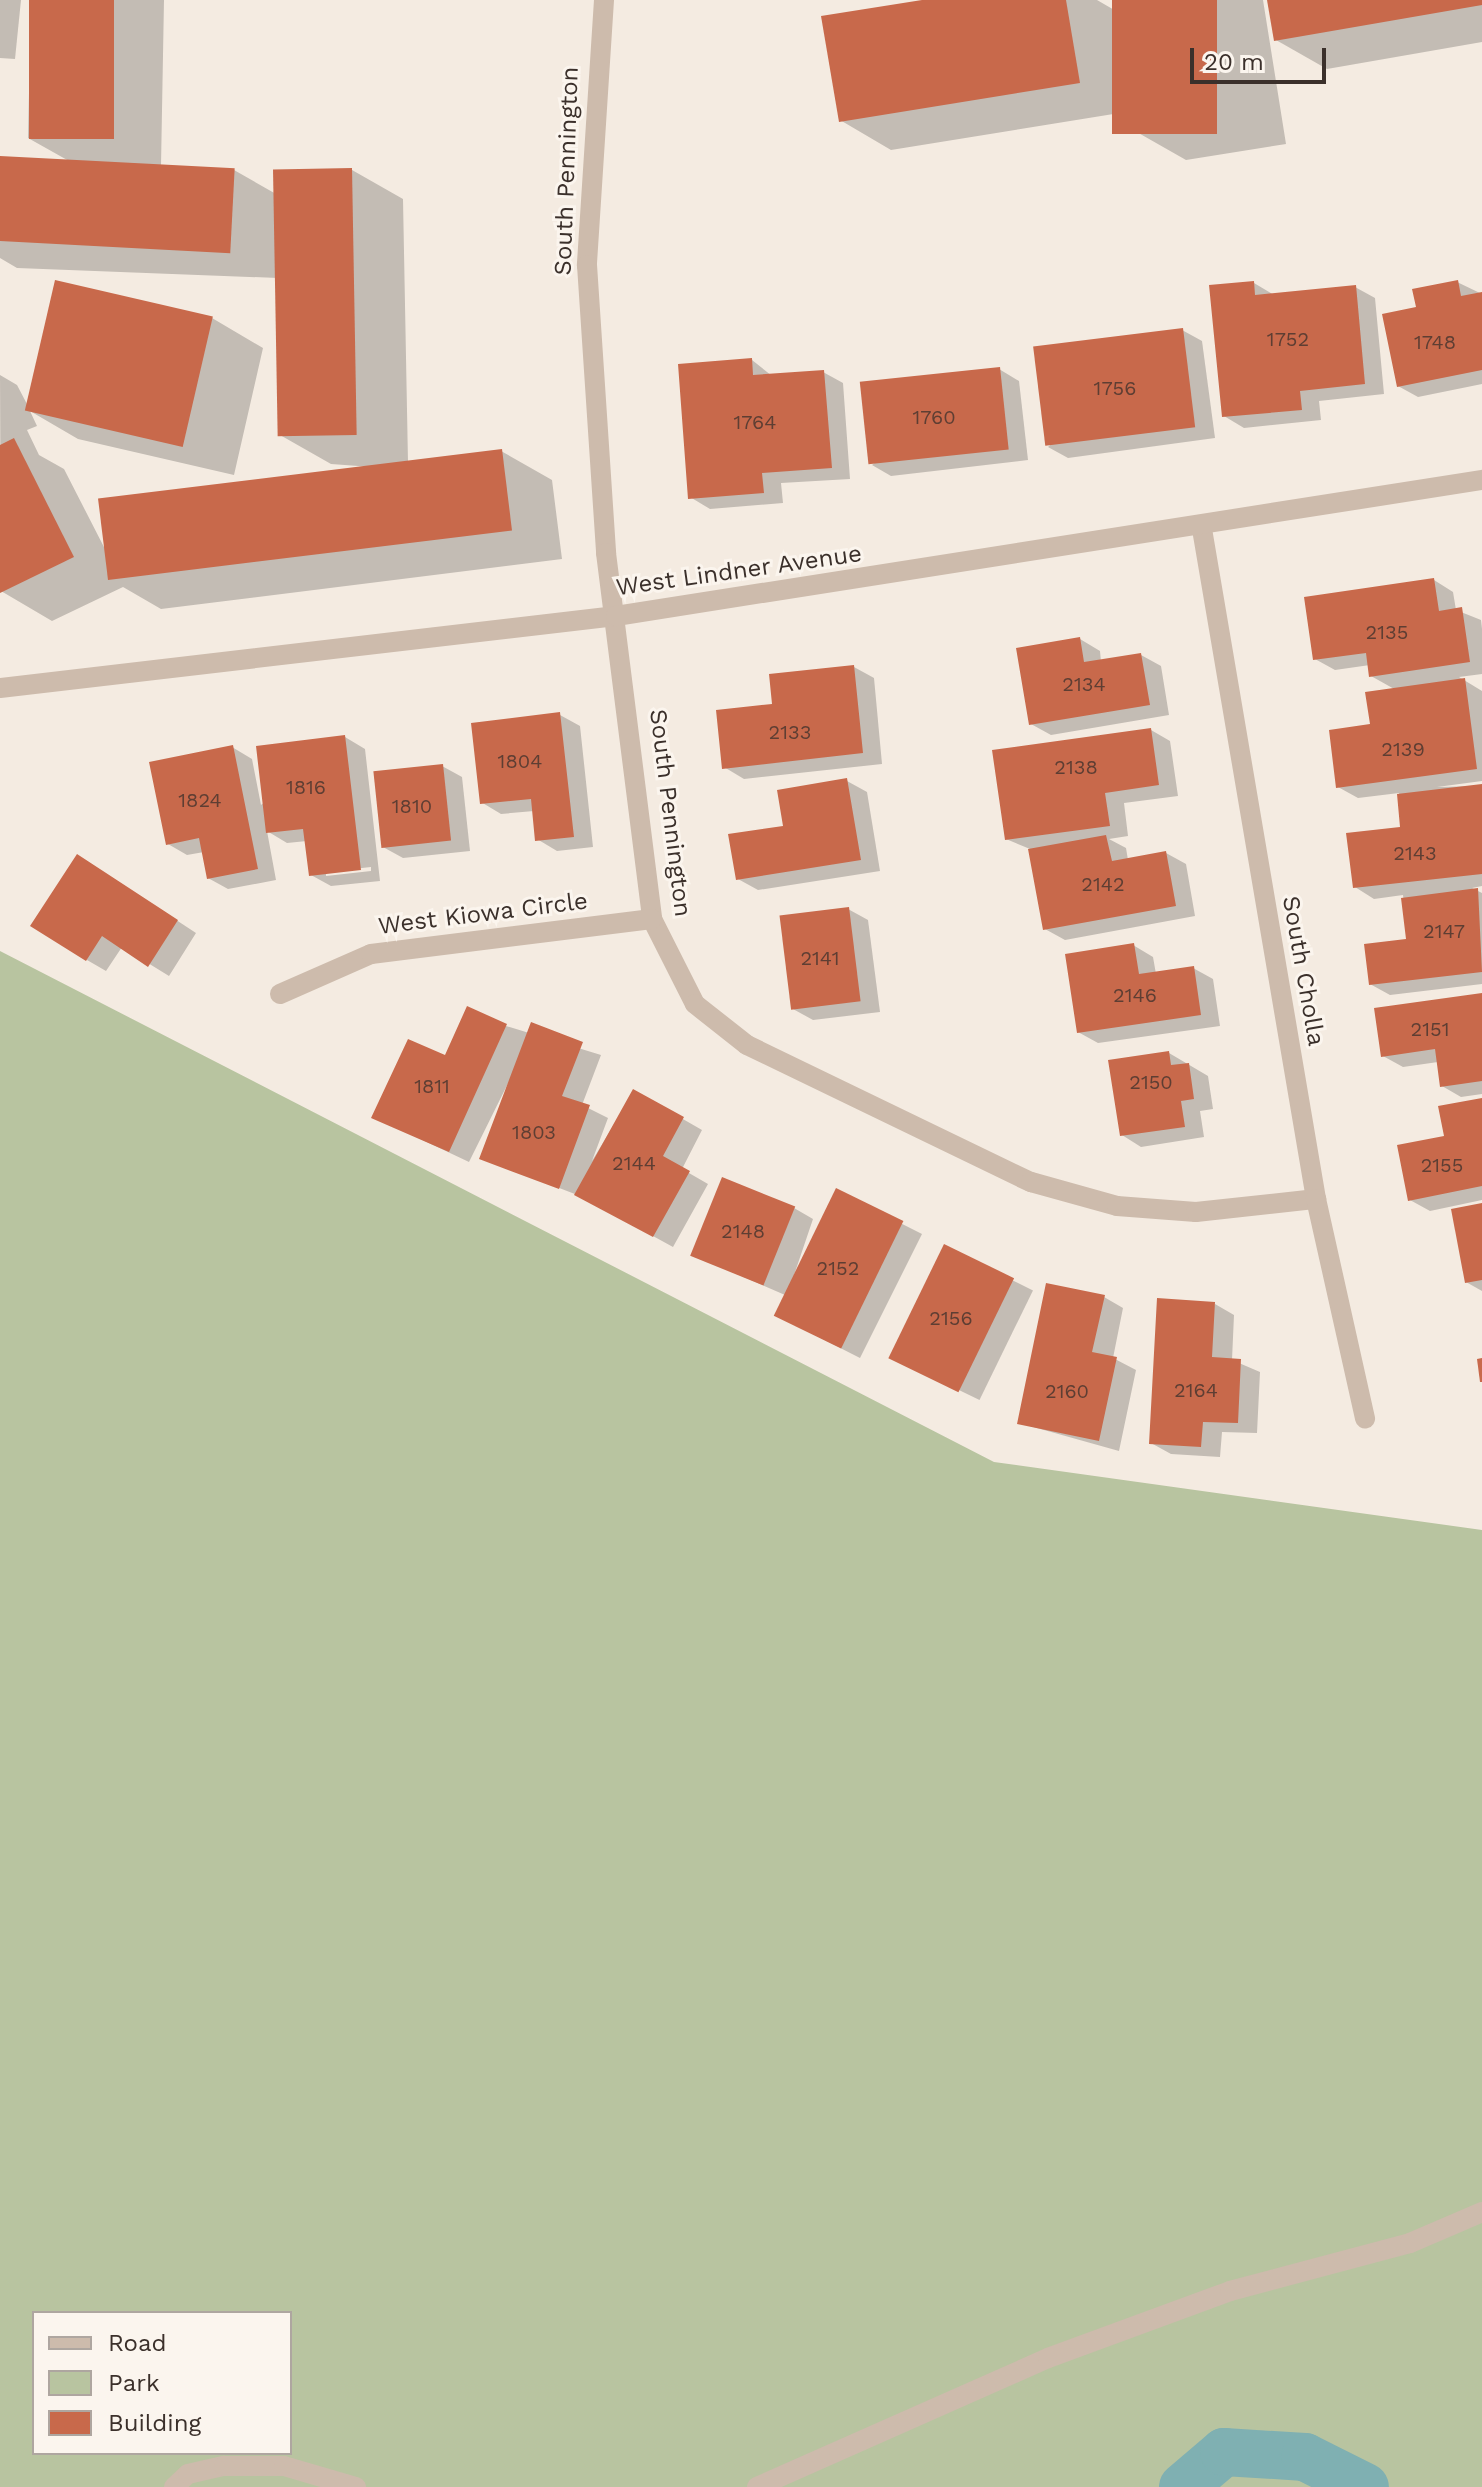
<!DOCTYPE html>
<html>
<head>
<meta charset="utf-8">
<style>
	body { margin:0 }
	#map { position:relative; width:1482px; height:2487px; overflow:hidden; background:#f4ebe1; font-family:"Work Sans",sans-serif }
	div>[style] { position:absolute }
	.green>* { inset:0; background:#b8c4a0 }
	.shadow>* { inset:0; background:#0003; transform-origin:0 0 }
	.canal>* { height:48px; margin:-24px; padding:0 24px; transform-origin:24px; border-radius:24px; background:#7fb0b2 }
	.building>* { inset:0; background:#c8694b; transform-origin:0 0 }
	.service>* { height:20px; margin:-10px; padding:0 10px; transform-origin:10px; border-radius:10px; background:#cdbbac }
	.minor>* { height:20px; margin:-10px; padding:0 10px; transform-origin:10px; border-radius:10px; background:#cdbbac }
	.tertiary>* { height:20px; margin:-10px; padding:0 10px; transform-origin:10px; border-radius:10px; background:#cdbbac }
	span { translate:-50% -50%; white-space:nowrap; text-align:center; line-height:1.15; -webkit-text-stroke:6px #fbf5ee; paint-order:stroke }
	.number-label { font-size:20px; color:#5e3e33 }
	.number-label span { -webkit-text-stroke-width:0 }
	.street-label { font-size:24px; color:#3b302b }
	.legend { position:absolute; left:32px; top:2311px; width:260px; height:144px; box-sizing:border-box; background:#fbf5ee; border:2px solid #aea6a0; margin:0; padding:10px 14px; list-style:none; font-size:24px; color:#3b302b }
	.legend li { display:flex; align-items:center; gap:16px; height:40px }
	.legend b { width:40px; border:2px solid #aea6a0 }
	.scale { position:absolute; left:1190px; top:48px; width:136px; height:36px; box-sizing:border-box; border:4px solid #3b302b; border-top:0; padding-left:10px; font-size:24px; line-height:28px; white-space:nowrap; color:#3b302b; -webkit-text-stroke:6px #fbf5ee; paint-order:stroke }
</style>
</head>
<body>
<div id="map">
	<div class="green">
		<i style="clip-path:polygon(evenodd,0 951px,994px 1462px,1482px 1530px,1482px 2487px,0 2487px,0 951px,34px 2313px,290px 2313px,290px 2453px,34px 2453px,34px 2313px)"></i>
	</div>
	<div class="shadow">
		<i style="clip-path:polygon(0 0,21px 0,15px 59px,0 58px)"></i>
		<i style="clip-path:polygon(31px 0,164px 0,161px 166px,234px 170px,276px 194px,352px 170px,403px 199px,408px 462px,501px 451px,552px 480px,562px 559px,161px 609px,123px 587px,52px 621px,1px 591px,0 375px,17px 385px,28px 406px,212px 318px,263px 348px,234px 475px,78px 439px,30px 411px,37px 426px,27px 430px,39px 455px,64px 469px,106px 551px,372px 467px,331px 464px,280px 435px,278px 278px,17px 268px,0 258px,0 158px,69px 161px,28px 138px)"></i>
		<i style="clip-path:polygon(935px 0,1097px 0,1116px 11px,1114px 0,1263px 0,1286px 144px,1186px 160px,1135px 131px,1132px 111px,891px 150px,840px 120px)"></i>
		<i style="clip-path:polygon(1269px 0,1482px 0,1482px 42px,1327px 69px,1276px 40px)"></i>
		<i style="clip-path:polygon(1457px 282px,1482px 294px,1482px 384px,1418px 397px,1398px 386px,1418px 308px)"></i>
		<i style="clip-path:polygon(1254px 283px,1274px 295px,1355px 287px,1375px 298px,1384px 394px,1319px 401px,1321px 420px,1244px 428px,1224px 416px)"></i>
		<i style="clip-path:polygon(1182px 330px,1202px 341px,1215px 438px,1068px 458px,1048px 447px)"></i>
		<i style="clip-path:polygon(752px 360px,772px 376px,823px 372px,843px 383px,850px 479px,781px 483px,783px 503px,710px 509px,690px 497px)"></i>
		<i style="clip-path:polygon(999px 369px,1019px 381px,1028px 460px,891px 476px,872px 465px)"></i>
		<i style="clip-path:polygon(1434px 580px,1453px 592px,1456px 610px,1481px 620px,1482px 629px,1482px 674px,1459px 677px,1482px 691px,1482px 781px,1437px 787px,1482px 786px,1482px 886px,1472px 888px,1482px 893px,1482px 984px,1390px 995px,1370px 984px,1408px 940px,1403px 895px,1374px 899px,1355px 887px,1403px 829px,1399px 793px,1358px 798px,1338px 787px,1396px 690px,1371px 676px,1370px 665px,1335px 670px,1315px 659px)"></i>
		<i style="clip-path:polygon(1080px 639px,1100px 651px,1101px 662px,1141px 655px,1161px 666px,1169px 715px,1051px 735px,1031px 724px)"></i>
		<i style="clip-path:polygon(854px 667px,874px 678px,882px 764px,744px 779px,724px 767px)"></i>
		<i style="clip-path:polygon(560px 715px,580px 726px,593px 847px,557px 851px,537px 839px,534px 811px,501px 814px,481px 802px)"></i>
		<i style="clip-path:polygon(1151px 730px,1170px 741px,1178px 796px,1124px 803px,1128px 836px,1109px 839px,1126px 848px,1128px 860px,1166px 853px,1186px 864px,1195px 916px,1065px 940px,1045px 929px,1030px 849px,1006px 839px)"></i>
		<i style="clip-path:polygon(evenodd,345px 737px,365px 749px,380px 881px,331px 886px,311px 875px,307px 841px,287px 843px,267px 831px,276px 880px,228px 889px,208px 878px,204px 852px,187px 855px,168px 844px,232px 747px,252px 759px,261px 805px,345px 737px,371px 867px,371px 871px,326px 876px,326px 872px,371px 867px)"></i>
		<i style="clip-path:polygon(442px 766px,462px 777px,470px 851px,403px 858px,383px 847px)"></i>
		<i style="clip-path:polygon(847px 781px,867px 792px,880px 871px,758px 890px,738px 879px,785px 827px)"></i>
		<i style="clip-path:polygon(97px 868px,196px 933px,169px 976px,122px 947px,106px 971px,87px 960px)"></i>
		<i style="clip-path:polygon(848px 909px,868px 920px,880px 1012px,813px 1020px,793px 1009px)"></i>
		<i style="clip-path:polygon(1133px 945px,1153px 957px,1156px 974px,1193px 968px,1213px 979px,1220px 1026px,1098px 1043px,1078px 1032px)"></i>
		<i style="clip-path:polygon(1482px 995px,1482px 1094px,1461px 1097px,1442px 1086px,1438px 1062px,1403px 1067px,1383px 1056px)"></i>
		<i style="clip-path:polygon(506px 1026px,601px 1055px,582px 1105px,608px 1118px,592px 1161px,634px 1091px,702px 1130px,682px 1169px,708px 1184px,673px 1247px,580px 1196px,481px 1158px,516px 1067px,469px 1162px,374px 1117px,446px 1058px)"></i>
		<i style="clip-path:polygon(1169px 1053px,1208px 1076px,1213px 1109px,1200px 1111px,1204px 1137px,1141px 1147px,1122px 1135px)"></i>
		<i style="clip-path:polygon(1482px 1100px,1482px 1200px,1430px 1211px,1410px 1200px,1446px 1137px)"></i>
		<i style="clip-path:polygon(837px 1191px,922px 1234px,860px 1358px,795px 1325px,785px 1295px,693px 1255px,794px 1208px,813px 1219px,792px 1281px)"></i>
		<i style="clip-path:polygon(1482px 1205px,1482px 1291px,1466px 1282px)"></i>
		<i style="left:944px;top:1247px;width:99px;height:122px;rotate:26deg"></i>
		<i style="clip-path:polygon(1104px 1297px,1123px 1308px,1113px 1358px,1136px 1370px,1119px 1451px,1019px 1423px)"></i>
		<i style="clip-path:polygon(1215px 1304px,1234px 1315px,1232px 1360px,1260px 1372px,1257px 1433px,1222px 1432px,1220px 1457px,1171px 1454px,1151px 1443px)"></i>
	</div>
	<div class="canal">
		<i style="left:1183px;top:2487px;width:54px;rotate:-40.5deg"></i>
		<i style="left:1224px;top:2452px;width:81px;rotate:3.5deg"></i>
		<i style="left:1305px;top:2457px;width:67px;rotate:26.6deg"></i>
	</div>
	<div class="building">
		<i style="left:29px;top:0;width:85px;height:139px"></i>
		<i style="clip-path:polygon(922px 0,1066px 0,1080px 83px,839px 122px,821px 16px)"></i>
		<i style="left:1112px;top:0;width:105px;height:134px"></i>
		<i style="clip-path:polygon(1267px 0,1482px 0,1482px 5px,1274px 41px)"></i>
		<i style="left:0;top:156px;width:235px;height:85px;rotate:3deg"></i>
		<i style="left:352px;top:168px;width:267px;height:79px;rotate:89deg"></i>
		<i style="left:55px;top:280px;width:162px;height:134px;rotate:13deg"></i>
		<i style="clip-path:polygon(1458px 280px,1461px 296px,1482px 292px,1482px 370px,1397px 387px,1382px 314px,1416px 307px,1412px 289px)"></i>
		<i style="clip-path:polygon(1254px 281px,1255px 295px,1356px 285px,1365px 384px,1300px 391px,1302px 410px,1222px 417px,1209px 285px)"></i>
		<i style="left:1183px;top:328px;width:100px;height:151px;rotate:83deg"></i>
		<i style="clip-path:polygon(752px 358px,753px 375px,824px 370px,832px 468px,762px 473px,764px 493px,688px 499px,678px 364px)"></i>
		<i style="left:1000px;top:367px;width:83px;height:141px;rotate:84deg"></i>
		<i style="clip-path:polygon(14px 438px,74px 557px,0 593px,0 445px)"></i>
		<i style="left:502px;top:449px;width:82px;height:407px;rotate:83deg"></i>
		<i style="clip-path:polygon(1434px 578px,1439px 611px,1462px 607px,1470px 662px,1369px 677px,1366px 653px,1313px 660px,1304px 597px)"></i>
		<i style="clip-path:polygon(1080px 637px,1084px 662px,1141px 653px,1150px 705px,1029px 725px,1016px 648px)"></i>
		<i style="clip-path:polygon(854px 665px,863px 753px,722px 769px,716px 710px,772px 704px,769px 674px)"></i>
		<i style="clip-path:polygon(1465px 678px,1477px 769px,1336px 788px,1329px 730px,1370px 724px,1365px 692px)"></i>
		<i style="clip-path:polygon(560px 712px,574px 837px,535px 841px,531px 799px,480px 804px,471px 723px)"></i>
		<i style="clip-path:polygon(1151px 728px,1159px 785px,1105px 793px,1110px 826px,1005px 840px,992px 750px)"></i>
		<i style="clip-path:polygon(345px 735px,361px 870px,309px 876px,303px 829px,266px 833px,256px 746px)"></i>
		<i style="clip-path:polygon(233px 745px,258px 869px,207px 879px,199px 838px,166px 845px,149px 762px)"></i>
		<i style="left:443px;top:764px;width:77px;height:70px;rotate:84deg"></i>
		<i style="clip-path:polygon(847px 778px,861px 860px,736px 880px,728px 834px,783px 826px,777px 790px)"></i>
		<i style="clip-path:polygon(1482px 784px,1482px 874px,1353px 888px,1346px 833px,1400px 827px,1397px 794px)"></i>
		<i style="clip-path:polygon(1106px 835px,1112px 861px,1166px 851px,1176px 906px,1043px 930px,1028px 849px)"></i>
		<i style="clip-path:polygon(77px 854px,178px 920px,148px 967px,102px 936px,86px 961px,30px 926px)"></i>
		<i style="clip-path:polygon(1478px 888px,1482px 972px,1369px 985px,1364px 944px,1406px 939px,1401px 898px)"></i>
		<i style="left:849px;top:907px;width:95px;height:70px;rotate:83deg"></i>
		<i style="clip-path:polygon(1134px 943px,1139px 974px,1194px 966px,1201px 1015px,1077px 1033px,1065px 954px)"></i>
		<i style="clip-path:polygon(1482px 993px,1482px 1081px,1440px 1087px,1435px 1049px,1381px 1057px,1374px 1008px)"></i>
		<i style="clip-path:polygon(467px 1006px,507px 1024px,449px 1152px,371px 1118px,408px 1039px,445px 1055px)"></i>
		<i style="clip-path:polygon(531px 1022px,583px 1042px,562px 1096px,590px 1105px,559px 1189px,479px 1159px)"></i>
		<i style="clip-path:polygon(1169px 1051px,1171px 1065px,1189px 1063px,1194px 1099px,1181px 1101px,1185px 1127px,1120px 1136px,1108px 1060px)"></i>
		<i style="clip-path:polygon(633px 1089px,684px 1117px,663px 1156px,690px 1171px,653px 1237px,574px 1195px)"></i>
		<i style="clip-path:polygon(1482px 1098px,1482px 1186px,1408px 1201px,1397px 1145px,1444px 1136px,1438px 1106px)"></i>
		<i style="left:722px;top:1177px;width:79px;height:85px;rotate:22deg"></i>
		<i style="left:836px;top:1188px;width:75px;height:142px;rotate:26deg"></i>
		<i style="clip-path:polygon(1482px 1203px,1482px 1280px,1465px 1283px,1451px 1209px)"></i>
		<i style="left:944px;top:1244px;width:78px;height:127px;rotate:26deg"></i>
		<i style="clip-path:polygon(1046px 1283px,1105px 1295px,1092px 1352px,1117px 1357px,1099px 1441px,1017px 1424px)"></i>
		<i style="clip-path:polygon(1157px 1298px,1215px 1302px,1212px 1357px,1241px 1359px,1238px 1423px,1203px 1422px,1201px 1447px,1149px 1444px)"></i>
		<i style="clip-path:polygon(1482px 1358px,1482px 1382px,1480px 1382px,1477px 1359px)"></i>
	</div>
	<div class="service">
		<i style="left:174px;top:2487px;width:19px;rotate:-43deg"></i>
		<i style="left:188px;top:2474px;width:37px;rotate:-13deg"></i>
		<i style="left:224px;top:2466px;width:60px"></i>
		<i style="left:284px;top:2466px;width:75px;rotate:16.3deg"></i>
		<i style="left:757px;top:2487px;width:318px;rotate:-23.9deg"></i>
		<i style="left:1048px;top:2358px;width:194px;rotate:-20.2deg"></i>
		<i style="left:1230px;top:2291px;width:186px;rotate:-14.9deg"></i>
		<i style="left:1410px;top:2243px;width:78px;rotate:-23.3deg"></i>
	</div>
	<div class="minor">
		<i style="left:604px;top:0;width:266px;rotate:93.7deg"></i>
		<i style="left:587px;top:265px;width:289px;rotate:86.2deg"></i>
		<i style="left:606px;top:553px;width:369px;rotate:82.8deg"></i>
		<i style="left:652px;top:919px;width:95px;rotate:63.2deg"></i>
		<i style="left:695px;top:1004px;width:66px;rotate:38.3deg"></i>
		<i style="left:747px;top:1045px;width:315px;rotate:25.8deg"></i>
		<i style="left:1031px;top:1182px;width:89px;rotate:15.6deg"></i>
		<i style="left:1117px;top:1206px;width:79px;rotate:4.3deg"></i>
		<i style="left:1196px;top:1212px;width:121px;rotate:-6.2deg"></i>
		<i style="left:1202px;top:529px;width:680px;rotate:80.34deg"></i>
		<i style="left:1316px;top:1199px;width:225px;rotate:77.4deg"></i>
		<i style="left:280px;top:994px;width:99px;rotate:-23.7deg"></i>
		<i style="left:371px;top:954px;width:283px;rotate:-7.1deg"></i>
	</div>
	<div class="tertiary">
		<i style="left:0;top:688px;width:620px;rotate:-6.67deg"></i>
		<i style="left:616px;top:616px;width:877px;rotate:-8.93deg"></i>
	</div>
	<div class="number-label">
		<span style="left:1288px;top:339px">1752</span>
		<span style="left:1435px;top:342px">1748</span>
		<span style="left:1115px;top:388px">1756</span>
		<span style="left:934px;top:417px">1760</span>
		<span style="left:755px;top:422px">1764</span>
		<span style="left:1387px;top:632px">2135</span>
		<span style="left:1084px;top:684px">2134</span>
		<span style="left:790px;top:732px">2133</span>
		<span style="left:1403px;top:749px">2139</span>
		<span style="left:520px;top:761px">1804</span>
		<span style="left:1076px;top:767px">2138</span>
		<span style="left:306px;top:787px">1816</span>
		<span style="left:200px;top:800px">1824</span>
		<span style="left:412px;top:806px">1810</span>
		<span style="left:1415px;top:853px">2143</span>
		<span style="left:1103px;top:884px">2142</span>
		<span style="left:1444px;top:931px">2147</span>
		<span style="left:820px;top:958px">2141</span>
		<span style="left:1135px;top:995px">2146</span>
		<span style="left:1430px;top:1029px">2151</span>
		<span style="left:1151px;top:1082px">2150</span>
		<span style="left:432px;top:1086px">1811</span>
		<span style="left:534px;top:1132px">1803</span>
		<span style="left:634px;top:1163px">2144</span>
		<span style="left:1442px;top:1165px">2155</span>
		<span style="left:743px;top:1231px">2148</span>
		<span style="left:838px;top:1268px">2152</span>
		<span style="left:951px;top:1318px">2156</span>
		<span style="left:1196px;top:1390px">2164</span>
		<span style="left:1067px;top:1391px">2160</span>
	</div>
	<div class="street-label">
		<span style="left:567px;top:171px;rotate:-88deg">South Pennington</span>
		<span style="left:739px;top:571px;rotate:-8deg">West Lindner Avenue</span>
		<span style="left:670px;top:813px;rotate:83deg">South Pennington</span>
		<span style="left:483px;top:914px;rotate:-7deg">West Kiowa Circle</span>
		<span style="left:1303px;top:971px;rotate:80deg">South Cholla</span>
	</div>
	<ul class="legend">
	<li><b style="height:10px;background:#cdbbac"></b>Road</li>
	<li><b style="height:22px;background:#b8c4a0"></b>Park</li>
	<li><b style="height:22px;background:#c8694b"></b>Building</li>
	</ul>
	<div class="scale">20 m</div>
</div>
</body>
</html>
